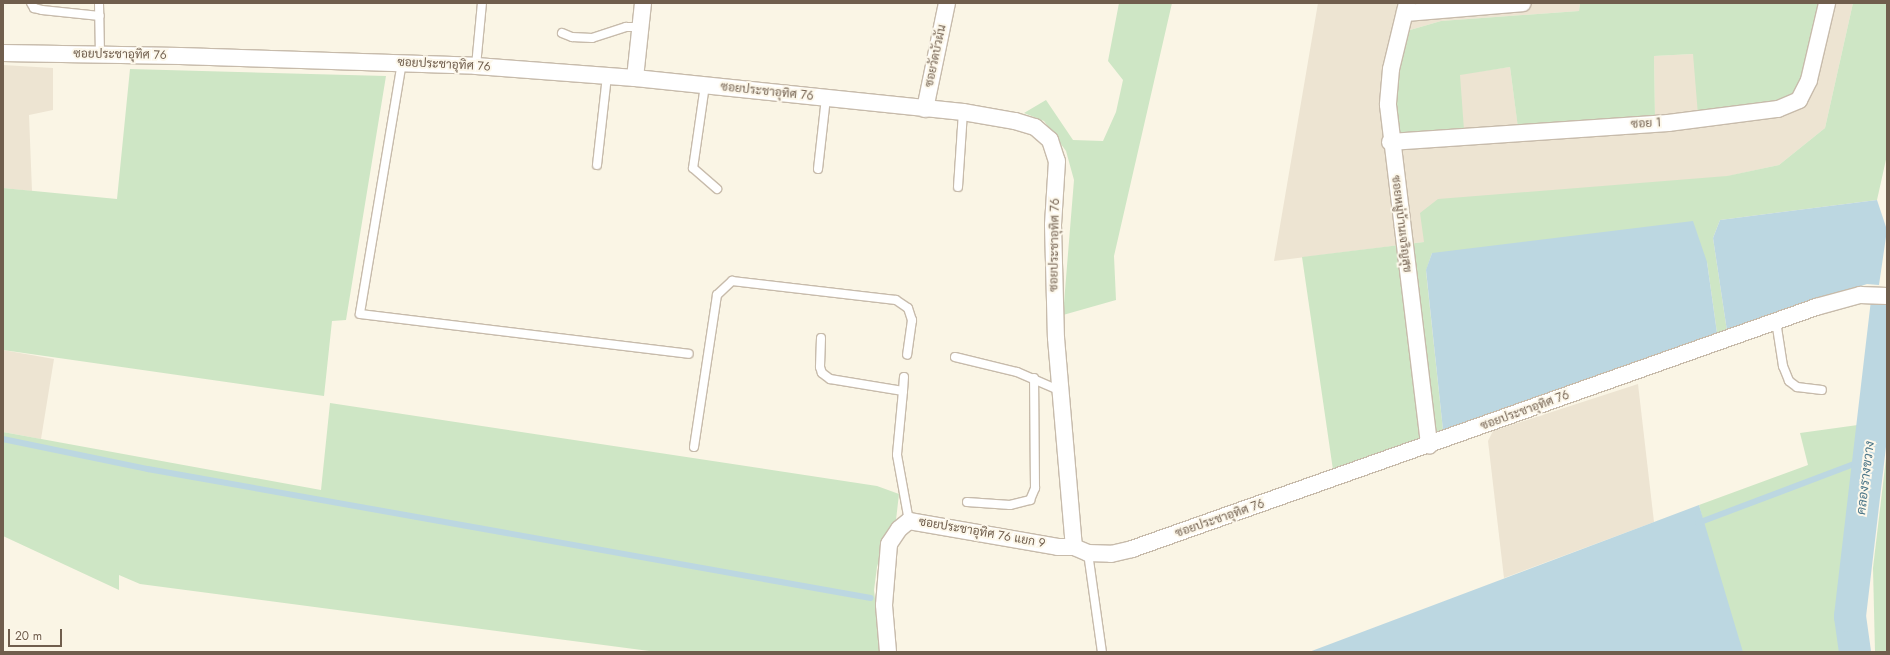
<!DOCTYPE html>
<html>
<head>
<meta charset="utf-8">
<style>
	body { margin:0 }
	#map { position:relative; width:1890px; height:655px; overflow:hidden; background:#faf5e5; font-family:Jost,Sarabun,sans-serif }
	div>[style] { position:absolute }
	.residential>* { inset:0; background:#ede4d2 }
	.green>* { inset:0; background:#cee6c5 }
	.water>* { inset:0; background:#bcd7e1 }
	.stream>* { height:5.5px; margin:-2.75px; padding:0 2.75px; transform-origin:2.75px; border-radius:2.75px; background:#bcd7e1 }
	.river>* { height:32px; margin:-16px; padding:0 16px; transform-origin:16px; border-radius:16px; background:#bcd7e1 }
	.roads { filter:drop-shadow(1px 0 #c7bbab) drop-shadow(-1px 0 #c7bbab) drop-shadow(0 1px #c7bbab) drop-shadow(0 -1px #c7bbab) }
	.lane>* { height:8px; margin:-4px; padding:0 4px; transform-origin:4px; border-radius:4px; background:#fff }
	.street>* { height:16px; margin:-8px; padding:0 8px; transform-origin:8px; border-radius:8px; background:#fff }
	span { translate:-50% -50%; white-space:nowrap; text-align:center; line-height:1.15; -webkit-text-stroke:4px #fdf8eb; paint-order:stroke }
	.street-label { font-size:12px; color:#705e4d }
	.water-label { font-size:13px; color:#4c7688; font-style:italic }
	.frame { position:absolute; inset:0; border:4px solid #705e4d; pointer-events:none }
	.scale { position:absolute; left:8px; top:629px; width:54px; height:18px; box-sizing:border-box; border:2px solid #705e4d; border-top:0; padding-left:5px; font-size:12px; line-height:14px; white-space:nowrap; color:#705e4d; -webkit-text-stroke:3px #fdf8eb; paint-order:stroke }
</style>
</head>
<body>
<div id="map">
	<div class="residential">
		<i style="clip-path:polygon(1318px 3px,1418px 3px,1427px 6px,1456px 3px,1580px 3px,1579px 11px,1441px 21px,1410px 30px,1400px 66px,1395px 106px,1460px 74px,1510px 67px,1518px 127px,1655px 118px,1654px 56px,1693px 54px,1822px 3px,1853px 3px,1825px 128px,1779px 165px,1424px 242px,1274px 261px)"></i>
		<i style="clip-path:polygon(3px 65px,53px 68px,53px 110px,29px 115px,32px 191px,3px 188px)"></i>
		<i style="clip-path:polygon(3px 350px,54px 359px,41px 439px,3px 432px)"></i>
		<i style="clip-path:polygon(1638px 384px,1654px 522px,1504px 578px,1488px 441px,1493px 431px)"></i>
	</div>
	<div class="green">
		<i style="clip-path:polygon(1119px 3px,1172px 3px,1114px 256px,1116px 300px,1063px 315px,1074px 180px,1066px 151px,1044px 121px,1024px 113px,1046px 100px,1073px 140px,1103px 141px,1116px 112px,1123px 80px,1108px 61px)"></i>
		<i style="clip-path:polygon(1580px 3px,1822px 3px,1802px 85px,1794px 97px,1779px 103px,1698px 115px,1693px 54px,1654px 56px,1655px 118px,1518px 128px,1510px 67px,1460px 75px,1464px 130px,1400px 136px,1395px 106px,1400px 66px,1410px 30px,1441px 21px,1579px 11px)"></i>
		<i style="clip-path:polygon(1853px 3px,1887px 3px,1887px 155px,1877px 200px,1720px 220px,1713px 238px,1727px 331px,1717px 333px,1707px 262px,1432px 253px,1426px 271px,1443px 430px,1333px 470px,1302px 257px,1424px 242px,1420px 213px,1438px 199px,1727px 176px,1779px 165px,1825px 128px)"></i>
		<i style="clip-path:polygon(130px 69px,386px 76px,346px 320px,332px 321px,324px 396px,3px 350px,3px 188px,117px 199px)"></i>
		<i style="clip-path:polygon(330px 403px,877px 486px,899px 494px,896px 520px,886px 537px,877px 567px,874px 590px,881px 652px,657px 652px,140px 584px,119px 575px,119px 590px,3px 536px,3px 432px,321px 490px)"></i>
		<i style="clip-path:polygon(1865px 424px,1842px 580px,1847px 652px,1742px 652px,1714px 563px,1699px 505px,1808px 465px,1800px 433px)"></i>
		<i style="clip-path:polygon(1887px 450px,1887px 652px,1875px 652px,1873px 568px)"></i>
	</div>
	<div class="water">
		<i style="clip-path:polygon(1877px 200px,1887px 230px,1879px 285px,1867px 284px,1727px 331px,1713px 238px,1720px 220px)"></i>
		<i style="clip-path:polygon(1693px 221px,1707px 262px,1717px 333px,1443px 430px,1426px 270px,1432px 253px)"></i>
		<i style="clip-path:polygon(1699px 505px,1743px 652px,1309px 652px,1654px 522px)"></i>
	</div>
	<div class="stream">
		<i style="left:3px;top:439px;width:148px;rotate:11.7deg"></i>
		<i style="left:148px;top:469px;width:734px;rotate:10.12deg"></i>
		<i style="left:1698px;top:523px;width:184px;rotate:-20.7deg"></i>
	</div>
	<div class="river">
		<i style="left:1855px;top:652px;width:36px;rotate:-98deg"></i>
		<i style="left:1850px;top:616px;width:315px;rotate:-83.3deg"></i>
	</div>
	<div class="roads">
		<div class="lane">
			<i style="left:31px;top:3px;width:6px;rotate:59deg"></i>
			<i style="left:34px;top:8px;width:8px;rotate:14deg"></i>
			<i style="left:42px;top:10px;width:58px;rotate:5.9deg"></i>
			<i style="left:99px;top:3px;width:52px;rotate:88.9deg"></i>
			<i style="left:562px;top:33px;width:11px;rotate:22deg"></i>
			<i style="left:572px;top:37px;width:20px;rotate:3deg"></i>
			<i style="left:592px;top:38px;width:36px;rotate:-18deg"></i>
			<i style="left:626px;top:27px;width:15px"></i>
			<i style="left:402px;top:62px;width:255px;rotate:99.5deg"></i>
			<i style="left:360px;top:314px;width:331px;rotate:6.9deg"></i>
			<i style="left:476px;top:66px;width:63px;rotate:-84.6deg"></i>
			<i style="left:705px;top:85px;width:84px;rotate:98.2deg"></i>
			<i style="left:693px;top:168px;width:32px;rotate:41deg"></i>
			<i style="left:597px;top:165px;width:90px;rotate:-83.6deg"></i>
			<i style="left:818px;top:169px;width:71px;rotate:-83.6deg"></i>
			<i style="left:958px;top:187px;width:75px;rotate:-86.2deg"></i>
			<i style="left:1776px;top:321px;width:46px;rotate:81.2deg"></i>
			<i style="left:1783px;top:366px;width:16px;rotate:68deg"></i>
			<i style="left:1789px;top:381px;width:10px;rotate:37deg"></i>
			<i style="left:1797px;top:387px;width:25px;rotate:7deg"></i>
			<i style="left:821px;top:338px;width:29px;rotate:92deg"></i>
			<i style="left:820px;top:367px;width:6px;rotate:72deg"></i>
			<i style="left:822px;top:373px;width:10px;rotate:37deg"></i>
			<i style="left:830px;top:379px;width:74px;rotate:9.3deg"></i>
			<i style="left:903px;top:391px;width:64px;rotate:95.4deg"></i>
			<i style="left:897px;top:455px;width:67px;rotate:79.7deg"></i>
			<i style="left:955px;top:357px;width:64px;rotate:13.6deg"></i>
			<i style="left:1017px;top:372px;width:48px;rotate:23.4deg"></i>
			<i style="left:903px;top:391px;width:14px;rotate:-86deg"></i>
			<i style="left:694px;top:447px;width:154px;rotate:-81.4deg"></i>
			<i style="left:717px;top:295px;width:21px;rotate:-43deg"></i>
			<i style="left:732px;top:281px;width:165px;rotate:6.6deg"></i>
			<i style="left:896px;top:300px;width:14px;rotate:34deg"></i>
			<i style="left:908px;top:308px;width:13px;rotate:72deg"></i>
			<i style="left:912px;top:320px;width:35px;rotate:98deg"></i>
			<i style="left:967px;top:502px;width:43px;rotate:4deg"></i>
			<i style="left:1010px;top:505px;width:21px;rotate:-14deg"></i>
			<i style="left:1030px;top:500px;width:13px;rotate:-67deg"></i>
			<i style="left:1035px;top:488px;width:110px;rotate:-90.5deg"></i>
			<i style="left:1088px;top:553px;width:100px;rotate:82deg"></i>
		</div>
		<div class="street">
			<i style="left:1407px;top:3px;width:68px;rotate:103.6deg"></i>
			<i style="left:1391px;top:69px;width:36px;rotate:95deg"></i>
			<i style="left:1388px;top:105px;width:343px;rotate:83.1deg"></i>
			<i style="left:1405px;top:13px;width:118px;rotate:-4.8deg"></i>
			<i style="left:3px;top:53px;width:177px;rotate:1deg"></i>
			<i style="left:180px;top:56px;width:296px;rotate:1.9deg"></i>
			<i style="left:476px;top:66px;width:159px;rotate:4.3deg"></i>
			<i style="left:635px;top:78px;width:330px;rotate:5.9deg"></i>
			<i style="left:963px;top:112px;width:53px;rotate:9.8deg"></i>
			<i style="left:1015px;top:121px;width:21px;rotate:17deg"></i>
			<i style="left:1035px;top:127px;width:20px;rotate:41deg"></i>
			<i style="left:1050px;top:140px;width:22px;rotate:72deg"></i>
			<i style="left:1057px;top:161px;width:64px;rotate:93.6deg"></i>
			<i style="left:1053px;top:225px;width:113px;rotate:88.5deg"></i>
			<i style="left:1056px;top:338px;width:210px;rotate:85.1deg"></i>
			<i style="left:1074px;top:547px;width:15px;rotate:23deg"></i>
			<i style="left:1088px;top:553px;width:23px;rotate:2deg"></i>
			<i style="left:1111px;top:554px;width:22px;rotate:-13deg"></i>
			<i style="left:1132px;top:549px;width:726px;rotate:-19.48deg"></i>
			<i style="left:1816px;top:307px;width:46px;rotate:-15.3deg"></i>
			<i style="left:1860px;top:295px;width:27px;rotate:2deg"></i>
			<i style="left:635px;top:78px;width:75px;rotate:-83.9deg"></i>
			<i style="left:925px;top:109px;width:108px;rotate:-78.3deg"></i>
			<i style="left:1390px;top:142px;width:279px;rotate:-3.9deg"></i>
			<i style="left:1668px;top:123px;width:111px;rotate:-7.3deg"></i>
			<i style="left:1778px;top:109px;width:23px;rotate:-23deg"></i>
			<i style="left:1799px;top:100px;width:22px;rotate:-63deg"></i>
			<i style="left:1809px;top:80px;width:79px;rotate:-76.8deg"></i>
			<i style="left:888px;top:652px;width:47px;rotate:-94.9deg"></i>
			<i style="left:884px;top:605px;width:61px;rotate:-85.3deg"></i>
			<i style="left:889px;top:544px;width:18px;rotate:-56deg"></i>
			<i style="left:899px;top:529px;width:13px;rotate:-39deg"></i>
			<i style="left:909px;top:521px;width:151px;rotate:9.9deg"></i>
			<i style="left:1058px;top:547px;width:16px"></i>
		</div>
	</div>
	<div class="street-label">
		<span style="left:120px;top:55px;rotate:1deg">ซอยประชาอุทิศ 76</span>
		<span style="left:936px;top:56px;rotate:-78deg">ซอยวัดบัวผัน</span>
		<span style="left:444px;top:65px;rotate:3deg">ซอยประชาอุทิศ 76</span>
		<span style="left:767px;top:92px;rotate:6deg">ซอยประชาอุทิศ 76</span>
		<span style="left:1646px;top:124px;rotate:-3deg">ซอย 1</span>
		<span style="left:1401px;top:224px;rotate:83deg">ซอยหมู่บ้านเจริญสุข</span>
		<span style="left:1055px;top:245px;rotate:-89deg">ซอยประชาอุทิศ 76</span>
		<span style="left:1525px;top:411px;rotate:-20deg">ซอยประชาอุทิศ 76</span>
		<span style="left:1220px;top:519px;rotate:-19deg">ซอยประชาอุทิศ 76</span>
		<span style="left:982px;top:533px;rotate:10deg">ซอยประชาอุทิศ 76 แยก 9</span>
	</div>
	<div class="water-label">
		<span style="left:1866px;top:478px;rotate:-83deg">คลองรางขวาง</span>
	</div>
	<div class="frame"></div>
	<div class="scale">20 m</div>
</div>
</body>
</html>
